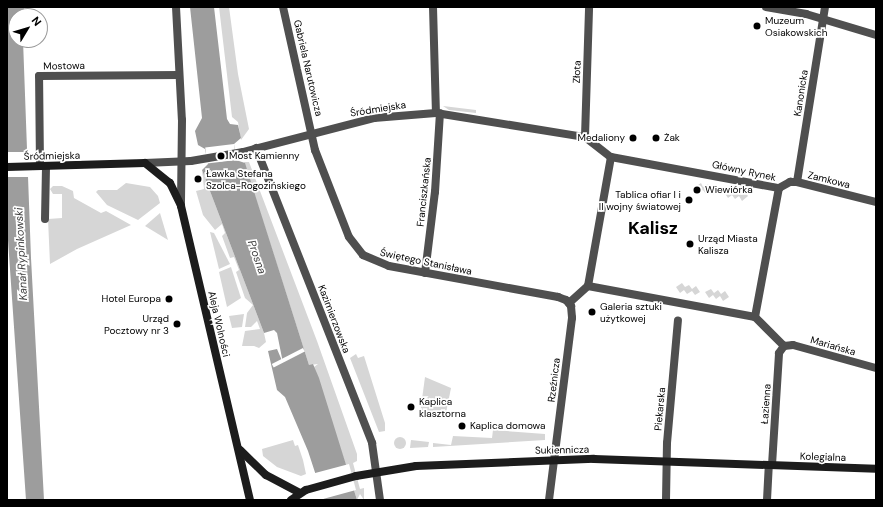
<!DOCTYPE html>
<html>
<head>
<meta charset="utf-8">
<style>
	body { margin:0 }
	#map { position:relative; width:883px; height:507px; overflow:hidden; background:#fff; font-family:"DM Sans",sans-serif }
	div>[style] { position:absolute }
	.green>* { inset:0; background:#d6d6d6 }
	.round { border-radius:50% }
	.water>* { inset:0; background:#9d9d9d }
	.pier>* { inset:0; background:#fff; transform-origin:0 0 }
	.street>* { height:8px; margin:-4px; padding:0 4px; transform-origin:4px; border-radius:4px; background:#4f4f4f }
	.secondary>* { height:8px; margin:-4px; padding:0 4px; transform-origin:4px; border-radius:4px; background:#1c1c1c }
	.dots>* { width:11px; height:11px; translate:-50% -50%; box-sizing:border-box; border:2px solid #fff; border-radius:50% }
	span { translate:-50% -50%; white-space:nowrap; text-align:center; line-height:1.15; -webkit-text-stroke:3.5px #fff; paint-order:stroke }
	.poi-label { font-size:10px; color:#000 }
	.left { translate:0 -50%; text-align:left }
	.right { translate:-100% -50%; text-align:right }
	.street-label { font-size:10px; color:#000 }
	.water-label { font-size:11px; color:#3e3e3e; font-style:italic }
	.town-label { font-size:18px; color:#000; font-weight:700 }
	.frame { position:absolute; inset:0; border:8px solid #000; pointer-events:none }
	.north { position:absolute; left:8px; top:8px; width:40px; height:40px; box-sizing:border-box; background:#fff; border:1px solid #999; border-radius:50%; rotate:52deg; font-size:11px; font-weight:700; line-height:16px; text-align:center; color:#000 }
	.north::after { content:''; display:block; margin:auto; width:14px; height:18px; background:#000; clip-path:polygon(50% 0,100% 100%,50% 72%,0 100%) }
</style>
</head>
<body>
<div id="map">
	<div class="green">
		<i style="clip-path:polygon(219px 7px,229px 7px,238px 74px,249px 129px,241px 140px,238px 122px,232px 117px)"></i>
		<i style="clip-path:polygon(443px 106px,476px 110px,476px 113px,449px 110px)"></i>
		<i style="clip-path:polygon(244px 162px,249px 162px,317px 341px,357px 454px,357px 461px,353px 463px,360px 489px,364px 488px,364px 500px,360px 494px,357px 500px,314px 367px,318px 364px,309px 365px)"></i>
		<i style="clip-path:polygon(202px 170px,264px 333px,266px 342px,259px 348px,254px 346px,242px 346px,245px 331px,260px 329px,257px 321px,251px 327px,245px 327px,247px 313px,253px 305px,245px 298px,236px 272px,239px 270px,234px 257px,230px 258px,222px 236px,225px 233px,222px 224px,215px 230px,203px 215px,196px 191px,204px 189px)"></i>
		<i style="clip-path:polygon(126px 183px,150px 187px,158px 196px,160px 203px,138px 220px,107px 205px,96px 192px,98px 190px,117px 190px)"></i>
		<i style="clip-path:polygon(701px 183px,703px 187px,708px 184px,711px 188px,715px 185px,719px 191px,713px 195px,710px 191px,706px 194px,703px 190px,699px 192px,695px 187px)"></i>
		<i style="clip-path:polygon(53px 186px,62px 186px,73px 191px,74px 198px,101px 213px,106px 211px,131px 225px,77px 249px,50px 264px,48px 219px,62px 218px,62px 194px,53px 194px,50px 189px)"></i>
		<i style="clip-path:polygon(729px 188px,732px 192px,736px 189px,740px 194px,744px 191px,748px 196px,742px 201px,739px 196px,735px 199px,732px 195px,728px 198px,724px 192px)"></i>
		<i style="clip-path:polygon(160px 213px,168px 240px,145px 226px)"></i>
		<i style="clip-path:polygon(210px 232px,214px 233px,230px 264px,219px 269px)"></i>
		<i style="clip-path:polygon(231px 267px,241px 298px,227px 307px,219px 272px)"></i>
		<i style="clip-path:polygon(682px 283px,685px 287px,689px 285px,692px 289px,696px 286px,700px 292px,695px 295px,692px 291px,687px 294px,684px 290px,680px 293px,676px 287px)"></i>
		<i style="clip-path:polygon(711px 289px,714px 293px,718px 290px,721px 294px,725px 291px,729px 297px,723px 301px,720px 296px,716px 299px,713px 295px,709px 298px,705px 292px)"></i>
		<i style="clip-path:polygon(244px 314px,242px 327px,232px 328px,229px 316px)"></i>
		<i style="clip-path:polygon(356px 354px,358px 358px,364px 356px,385px 423px,385px 431px,379px 432px,350px 358px)"></i>
		<i style="clip-path:polygon(425px 377px,451px 388px,445px 418px,420px 414px)"></i>
		<i style="clip-path:polygon(493px 430px,545px 434px,545px 440px,433px 447px,433px 443px,451px 445px,453px 436px,492px 438px)"></i>
		<i class="round" style="left:394px;top:437px;width:12px;height:12px"></i>
		<i style="clip-path:polygon(293px 440px,295px 446px,298px 445px,303px 460px,306px 474px,301px 476px,277px 467px,263px 456px,262px 449px)"></i>
		<i style="clip-path:polygon(411px 440px,429px 442px,428px 447px,410px 448px)"></i>
	</div>
	<div class="water">
		<i style="clip-path:polygon(7px 7px,24px 7px,24px 16px,16px 16px,16px 40px,23px 40px,31px 258px,44px 500px,26px 500px,7px 226px)"></i>
		<i style="clip-path:polygon(190px 7px,214px 7px,227px 119px,230px 124px,238px 125px,241px 138px,234px 144px,236px 160px,245px 163px,309px 365px,313px 364px,319px 378px,357px 500px,324px 500px,308px 451px,285px 397px,277px 390px,268px 351px,277px 349px,283px 363px,277px 333px,274px 330px,264px 333px,202px 170px,208px 164px,205px 149px,198px 145px,195px 131px,202px 118px)"></i>
	</div>
	<div class="pier">
		<i style="left:234px;top:144px;width:16px;height:29px;rotate:83deg"></i>
		<i style="left:7px;top:152px;width:21px;height:25px"></i>
		<i style="left:303px;top:348px;width:4px;height:35px;rotate:63deg"></i>
		<i style="left:349px;top:464px;width:27px;height:36px;rotate:75deg"></i>
	</div>
	<div class="street">
		<i style="left:176px;top:7px;width:113px;rotate:87deg"></i>
		<i style="left:182px;top:120px;width:86px;rotate:90.7deg"></i>
		<i style="left:283px;top:7px;width:147px;rotate:77.4deg"></i>
		<i style="left:315px;top:150px;width:93px;rotate:68.7deg"></i>
		<i style="left:349px;top:237px;width:23px;rotate:52deg"></i>
		<i style="left:363px;top:255px;width:28px;rotate:23deg"></i>
		<i style="left:389px;top:266px;width:172px;rotate:10.4deg"></i>
		<i style="left:558px;top:297px;width:9px;rotate:21deg"></i>
		<i style="left:566px;top:300px;width:8px;rotate:50deg"></i>
		<i style="left:571px;top:306px;width:12px;rotate:85deg"></i>
		<i style="left:572px;top:318px;width:183px;rotate:97.2deg"></i>
		<i style="left:433px;top:7px;width:106px;rotate:88.4deg"></i>
		<i style="left:766px;top:7px;width:41px;rotate:9.9deg"></i>
		<i style="left:806px;top:14px;width:73px;rotate:16.7deg"></i>
		<i style="left:585px;top:137px;width:130px;rotate:-88.2deg"></i>
		<i style="left:256px;top:148px;width:317px;rotate:68.5deg"></i>
		<i style="left:372px;top:443px;width:58px;rotate:82deg"></i>
		<i style="left:145px;top:163px;width:46px;rotate:-2.5deg"></i>
		<i style="left:191px;top:161px;width:53px;rotate:-9.8deg"></i>
		<i style="left:243px;top:152px;width:135px;rotate:-14.5deg"></i>
		<i style="left:374px;top:118px;width:62px;rotate:-4.6deg"></i>
		<i style="left:436px;top:113px;width:151px;rotate:9.2deg"></i>
		<i style="left:585px;top:137px;width:33px;rotate:38deg"></i>
		<i style="left:611px;top:157px;width:171px;rotate:10.5deg"></i>
		<i style="left:40px;top:166px;width:90px;rotate:-90.6deg"></i>
		<i style="left:39px;top:76px;width:140px;rotate:-0.4deg"></i>
		<i style="left:797px;top:182px;width:177px;rotate:-80.9deg"></i>
		<i style="left:779px;top:188px;width:13px;rotate:-29deg"></i>
		<i style="left:790px;top:182px;width:7px"></i>
		<i style="left:797px;top:182px;width:81px;rotate:14.2deg"></i>
		<i style="left:45px;top:219px;width:53px;rotate:-88.9deg"></i>
		<i style="left:425px;top:273px;width:82px;rotate:-83deg"></i>
		<i style="left:435px;top:192px;width:79px;rotate:-86.4deg"></i>
		<i style="left:588px;top:286px;width:170px;rotate:10.5deg"></i>
		<i style="left:755px;top:317px;width:41px;rotate:45deg"></i>
		<i style="left:588px;top:286px;width:131px;rotate:-79.9deg"></i>
		<i style="left:569px;top:303px;width:25px;rotate:-42deg"></i>
		<i style="left:755px;top:317px;width:131px;rotate:-79.5deg"></i>
		<i style="left:784px;top:346px;width:9px;rotate:-6deg"></i>
		<i style="left:793px;top:345px;width:86px;rotate:15.5deg"></i>
		<i style="left:772px;top:465px;width:112px;rotate:-86.4deg"></i>
		<i style="left:779px;top:353px;width:9px;rotate:-54deg"></i>
		<i style="left:666px;top:500px;width:57px;rotate:-89deg"></i>
		<i style="left:667px;top:443px;width:123px;rotate:-84.9deg"></i>
		<i style="left:767px;top:500px;width:35px;rotate:-87deg"></i>
	</div>
	<div class="secondary">
		<i style="left:7px;top:167px;width:138px;rotate:-1.7deg"></i>
		<i style="left:145px;top:163px;width:32px;rotate:39deg"></i>
		<i style="left:170px;top:183px;width:25px;rotate:64deg"></i>
		<i style="left:181px;top:206px;width:302px;rotate:76.8deg"></i>
		<i style="left:240px;top:450px;width:36px;rotate:44deg"></i>
		<i style="left:266px;top:475px;width:38px;rotate:28deg"></i>
		<i style="left:291px;top:500px;width:18px;rotate:-34deg"></i>
		<i style="left:306px;top:490px;width:52px;rotate:-15.6deg"></i>
		<i style="left:356px;top:476px;width:61px;rotate:-9.5deg"></i>
		<i style="left:416px;top:466px;width:178px;rotate:-2.3deg"></i>
		<i style="left:594px;top:459px;width:282px;rotate:2deg"></i>
	</div>
	<div class="dots">
		<i style="left:757px;top:26px;background:#000"></i>
		<i style="left:633px;top:138px;background:#000"></i>
		<i style="left:656px;top:138px;background:#000"></i>
		<i style="left:221px;top:156px;background:#000"></i>
		<i style="left:198px;top:179px;background:#000"></i>
		<i style="left:697px;top:190px;background:#000"></i>
		<i style="left:689px;top:200px;background:#000"></i>
		<i style="left:690px;top:244px;background:#000"></i>
		<i style="left:169px;top:299px;background:#000"></i>
		<i style="left:592px;top:312px;background:#000"></i>
		<i style="left:177px;top:324px;background:#000"></i>
		<i style="left:411px;top:407px;background:#000"></i>
		<i style="left:462px;top:426px;background:#000"></i>
	</div>
	<div class="poi-label">
		<span class="left" style="left:765px;top:26px">Muzeum<br>Osiakowskich</span>
		<span class="right" style="left:625px;top:138px">Medaliony</span>
		<span class="left" style="left:664px;top:138px">Żak</span>
		<span class="left" style="left:229px;top:156px">Most Kamienny</span>
		<span class="left" style="left:206px;top:179px">Ławka Stefana<br>Szolca-Rogozińskiego</span>
		<span class="left" style="left:705px;top:190px">Wiewiórka</span>
		<span class="right" style="left:681px;top:200px">Tablica ofiar I i<br>II wojny światowej</span>
		<span class="left" style="left:698px;top:244px">Urząd Miasta<br>Kalisza</span>
		<span class="right" style="left:161px;top:299px">Hotel Europa</span>
		<span class="left" style="left:600px;top:312px">Galeria sztuki<br>użytkowej</span>
		<span class="right" style="left:169px;top:324px">Urząd<br>Pocztowy nr 3</span>
		<span class="left" style="left:419px;top:407px">Kaplica<br>klasztorna</span>
		<span class="left" style="left:470px;top:426px">Kaplica domowa</span>
	</div>
	<div class="street-label">
		<span style="left:64px;top:66px;rotate:-1deg">Mostowa</span>
		<span style="left:308px;top:68px;rotate:77deg">Gabriela Narutowicza</span>
		<span style="left:577px;top:72px;rotate:-88deg">Złota</span>
		<span style="left:801px;top:93px;rotate:-81deg">Kanonicka</span>
		<span style="left:378px;top:109px;rotate:-9deg">Śródmiejska</span>
		<span style="left:52px;top:156px;rotate:-1deg">Śródmiejska</span>
		<span style="left:744px;top:171px;rotate:12deg">Główny Rynek</span>
		<span style="left:829px;top:180px;rotate:14deg">Zamkowa</span>
		<span style="left:424px;top:192px;rotate:-84deg">Franciszkańska</span>
		<span style="left:426px;top:262px;rotate:12deg">Świętego Stanisława</span>
		<span style="left:334px;top:319px;rotate:69deg">Kazimierzowska</span>
		<span style="left:219px;top:324px;rotate:77deg">Aleja Wolności</span>
		<span style="left:833px;top:346px;rotate:16deg">Mariańska</span>
		<span style="left:554px;top:380px;rotate:-83deg">Rzeźnicza</span>
		<span style="left:766px;top:404px;rotate:-86deg">Łazienna</span>
		<span style="left:660px;top:409px;rotate:-85deg">Piekarska</span>
		<span style="left:562px;top:450px;rotate:-1deg">Sukiennicza</span>
		<span style="left:823px;top:457px;rotate:2deg">Kolegialna</span>
	</div>
	<div class="water-label">
		<span style="left:21px;top:254px;rotate:-93deg">Kanał Rypinkowski</span>
		<span style="left:257px;top:257px;rotate:71deg">Prosna</span>
	</div>
	<div class="town-label">
		<span style="left:653px;top:228px">Kalisz</span>
	</div>
	<div class="frame"></div>
	<div class="north">N</div>
</div>
</body>
</html>
